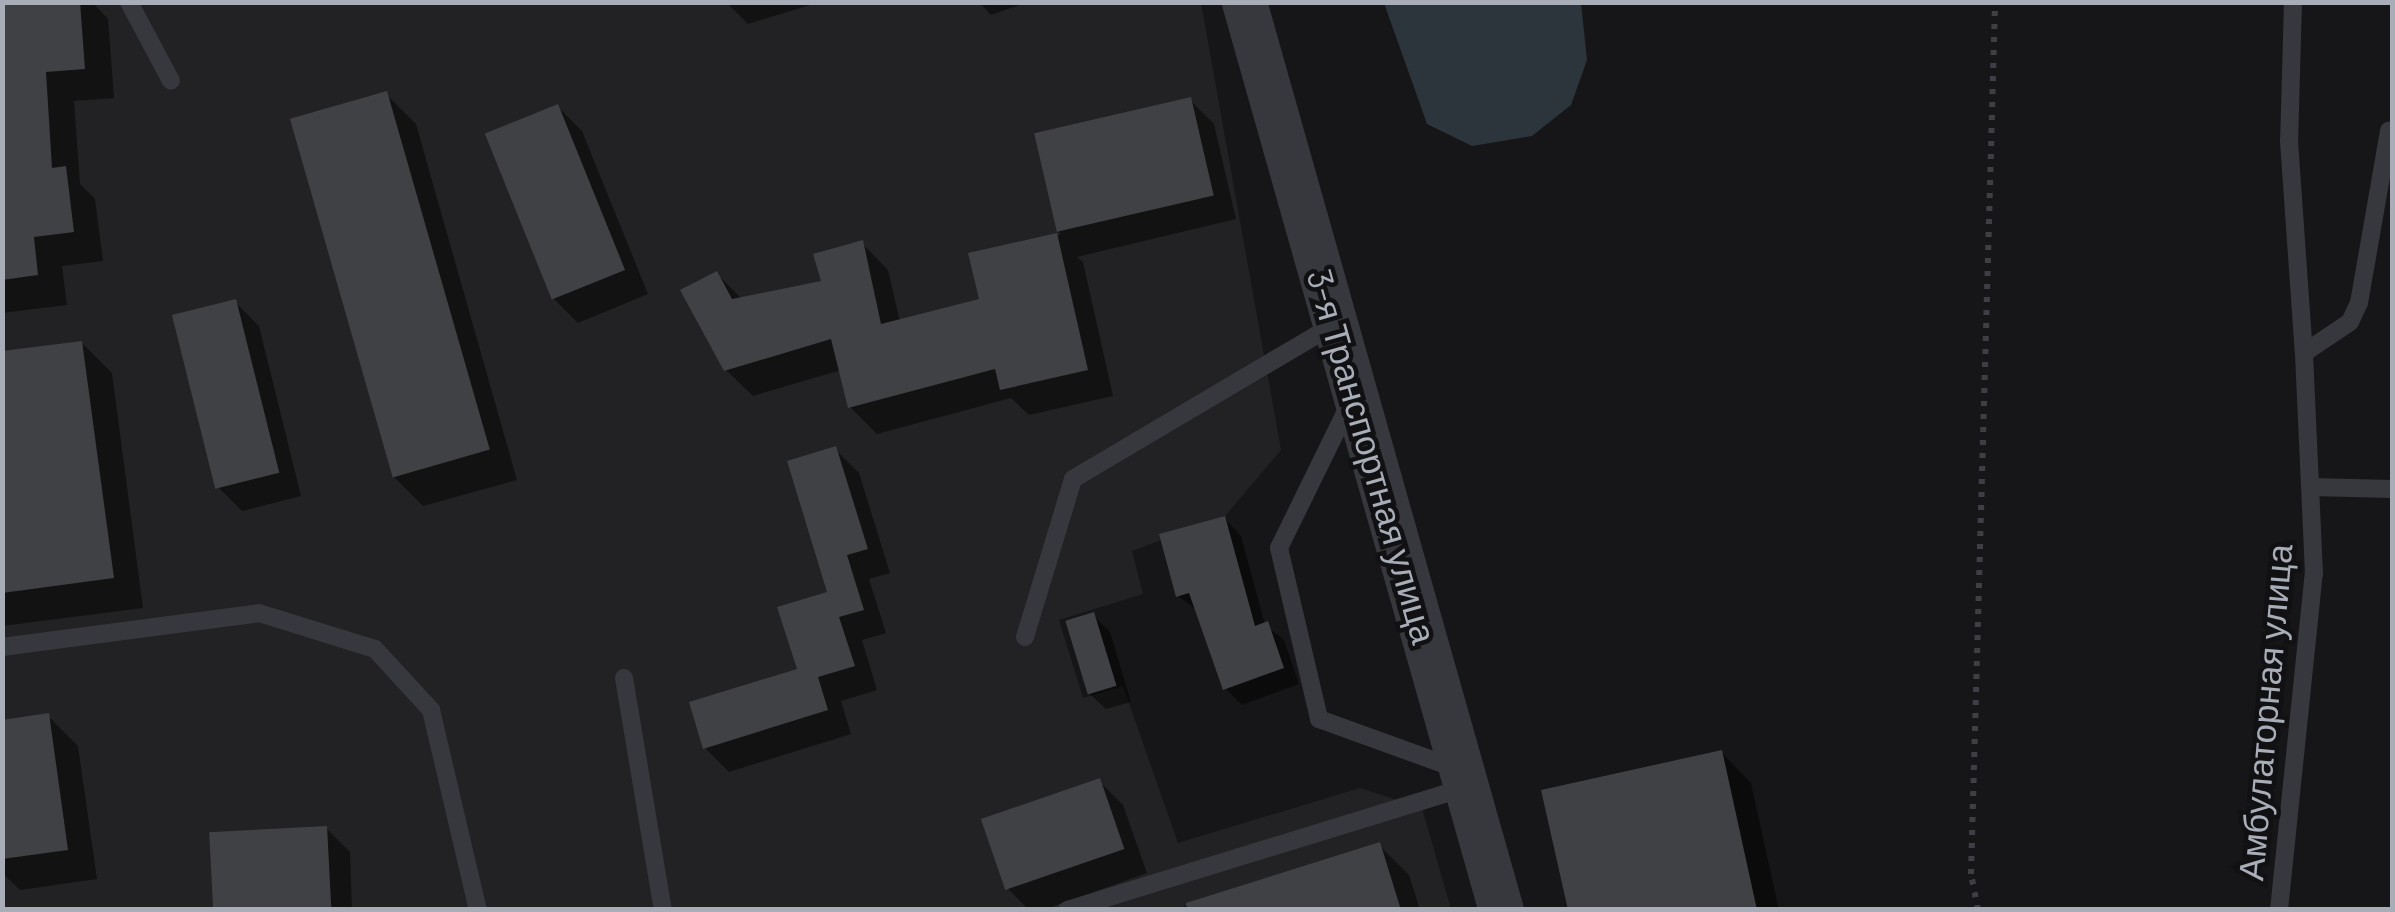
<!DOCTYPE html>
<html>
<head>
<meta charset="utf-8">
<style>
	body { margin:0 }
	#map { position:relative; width:2395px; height:912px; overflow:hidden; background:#161618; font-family:Barlow,sans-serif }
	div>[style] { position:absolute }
	.built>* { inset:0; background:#222225 }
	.water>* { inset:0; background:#2c353c }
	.shadow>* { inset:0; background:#0007 }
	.building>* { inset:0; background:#404145; transform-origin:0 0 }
	.path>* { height:6px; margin-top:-3px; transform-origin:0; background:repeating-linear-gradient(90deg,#3d3f44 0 5px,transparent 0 13px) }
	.service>* { height:18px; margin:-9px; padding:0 9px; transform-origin:9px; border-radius:9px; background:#37383d }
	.tertiary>* { height:45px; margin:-22.5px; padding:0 22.5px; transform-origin:22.5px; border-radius:22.5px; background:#37383d }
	span { translate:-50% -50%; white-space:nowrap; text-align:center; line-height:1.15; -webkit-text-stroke:9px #111113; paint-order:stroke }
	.street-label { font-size:35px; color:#a8adb8 }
	.frame { position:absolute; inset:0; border:5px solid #a8adb8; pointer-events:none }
</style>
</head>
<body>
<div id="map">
	<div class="built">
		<i style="clip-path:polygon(2px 3px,1201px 3px,1281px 450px,1225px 516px,1132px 551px,1143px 594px,1059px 620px,1083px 698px,1123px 686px,1178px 843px,1360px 788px,1422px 808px,1451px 909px,3px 909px)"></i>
	</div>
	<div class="water">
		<i style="clip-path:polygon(1384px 3px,1581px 3px,1587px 60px,1571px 105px,1532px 136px,1472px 146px,1427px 124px)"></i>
	</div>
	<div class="shadow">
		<i style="clip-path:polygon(2px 2px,92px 2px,108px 19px,114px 98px,74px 101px,80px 184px,95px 199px,103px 261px,62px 266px,67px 305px,2px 313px)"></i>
		<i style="clip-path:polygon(726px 2px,820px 2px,748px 24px)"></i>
		<i style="clip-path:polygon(979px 2px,1028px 2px,991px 15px)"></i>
		<i style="clip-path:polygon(386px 94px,416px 124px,517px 480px,423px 506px,393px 476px)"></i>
		<i style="clip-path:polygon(1190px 100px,1214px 124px,1236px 219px,1077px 257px,1083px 262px,1113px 396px,1029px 415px,1011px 398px,877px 434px,850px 407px,841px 370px,753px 396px,726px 370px,717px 274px,742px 299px,824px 283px,862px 243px,888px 270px,900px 322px,982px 301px,971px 255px,1060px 235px,1037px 135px)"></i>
		<i style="clip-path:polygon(558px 107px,582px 131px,648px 294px,578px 323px,554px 299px)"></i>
		<i style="clip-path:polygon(235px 302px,259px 326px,301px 496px,242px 511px,218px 487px)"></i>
		<i style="clip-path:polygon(82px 343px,112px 373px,143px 608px,2px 626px,2px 354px)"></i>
		<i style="clip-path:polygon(835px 449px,859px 473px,890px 573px,869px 579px,886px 633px,862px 640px,877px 690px,841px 701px,851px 734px,729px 772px,705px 748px,800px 670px,830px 593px)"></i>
		<i style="clip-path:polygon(1225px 519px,1241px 536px,1265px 625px,1284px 640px,1299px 684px,1242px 705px,1225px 688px,1198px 611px,1178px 596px)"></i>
		<i style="clip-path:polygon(1093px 615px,1110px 632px,1131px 702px,1106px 709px,1089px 693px)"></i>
		<i style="clip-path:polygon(48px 716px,78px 746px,97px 879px,20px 890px,2px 873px,2px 722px)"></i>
		<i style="clip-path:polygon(1721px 752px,1751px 783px,1779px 910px,1570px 910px)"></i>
		<i style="clip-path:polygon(1099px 781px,1123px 805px,1147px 873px,1043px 910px,1029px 910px,1008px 889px)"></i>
		<i style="clip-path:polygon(326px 828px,350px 852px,352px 910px,214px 910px)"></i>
		<i style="clip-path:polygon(1379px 845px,1409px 875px,1420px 910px,1173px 910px)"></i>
	</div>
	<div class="building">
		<i style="clip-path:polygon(2px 2px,80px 2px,85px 69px,46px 72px,52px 168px,66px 166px,74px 232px,34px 237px,38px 275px,2px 280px)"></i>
		<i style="left:387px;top:91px;width:373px;height:101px;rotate:74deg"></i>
		<i style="left:1191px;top:97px;width:101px;height:161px;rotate:77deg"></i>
		<i style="left:558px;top:104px;width:179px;height:79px;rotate:68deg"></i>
		<i style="clip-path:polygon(1057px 233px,1088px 370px,1000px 390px,995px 369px,848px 408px,831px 339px,724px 371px,680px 290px,717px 271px,732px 299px,821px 281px,813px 254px,863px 240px,881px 324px,979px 299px,968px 253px)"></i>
		<i style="left:236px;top:299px;width:179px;height:66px;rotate:76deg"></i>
		<i style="clip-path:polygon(82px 341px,114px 578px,2px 593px,2px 351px)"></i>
		<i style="clip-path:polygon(836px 446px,868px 549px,847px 555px,864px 610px,839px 617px,855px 666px,818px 677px,828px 710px,703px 749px,689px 702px,797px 669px,777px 607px,827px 592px,787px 461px)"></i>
		<i style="clip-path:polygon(1225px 516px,1255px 626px,1268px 621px,1284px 668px,1223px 690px,1189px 593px,1176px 597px,1159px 534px)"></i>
		<i style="left:1094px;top:612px;width:77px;height:30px;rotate:73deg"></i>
		<i style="clip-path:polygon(49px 713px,68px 850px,2px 859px,2px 720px)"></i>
		<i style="clip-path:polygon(1722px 750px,1757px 910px,1568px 910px,1541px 790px)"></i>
		<i style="left:1100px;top:778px;width:75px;height:126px;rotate:71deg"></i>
		<i style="left:327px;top:826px;width:84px;height:118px;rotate:87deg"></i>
		<i style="clip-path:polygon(1380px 842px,1401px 910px,1187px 910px,1186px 903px)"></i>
	</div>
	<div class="path">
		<i style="left:1978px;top:910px;width:37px;rotate:-101deg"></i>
		<i style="left:1971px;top:874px;width:872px;rotate:-88.42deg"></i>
	</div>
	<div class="service">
		<i style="left:129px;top:2px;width:89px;rotate:62deg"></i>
		<i style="left:2293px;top:2px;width:139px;rotate:91.6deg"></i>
		<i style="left:2289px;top:141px;width:213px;rotate:86deg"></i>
		<i style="left:1350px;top:403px;width:161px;rotate:116.1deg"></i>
		<i style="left:1279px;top:548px;width:176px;rotate:76.8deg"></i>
		<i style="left:1319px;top:719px;width:147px;rotate:19.9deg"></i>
		<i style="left:2311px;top:487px;width:81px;rotate:1.4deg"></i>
		<i style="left:1025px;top:637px;width:165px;rotate:-73.1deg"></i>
		<i style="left:1073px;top:479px;width:304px;rotate:-30.6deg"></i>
		<i style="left:2px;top:647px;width:259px;rotate:-7.5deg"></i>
		<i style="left:259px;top:613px;width:121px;rotate:17.2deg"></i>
		<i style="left:375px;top:649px;width:83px;rotate:47.4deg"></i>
		<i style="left:431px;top:710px;width:205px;rotate:76.8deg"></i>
		<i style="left:624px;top:678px;width:235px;rotate:80.5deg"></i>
		<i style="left:1067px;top:910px;width:418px;rotate:-17.1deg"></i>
		<i style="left:2279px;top:910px;width:338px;rotate:-84.1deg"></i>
		<i style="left:2314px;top:574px;width:221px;rotate:-92.6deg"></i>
		<i style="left:2304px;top:353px;width:55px;rotate:-34deg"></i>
		<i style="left:2350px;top:322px;width:21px;rotate:-65deg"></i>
		<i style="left:2359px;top:303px;width:175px;rotate:-80.1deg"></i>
	</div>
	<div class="tertiary">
		<i style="left:1244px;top:2px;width:944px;rotate:74.2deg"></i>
	</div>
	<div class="street-label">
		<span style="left:1373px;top:456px;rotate:74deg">3-я Транспортная улица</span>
		<span style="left:2264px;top:712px;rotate:-85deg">Амбулаторная улица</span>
	</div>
	<div class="frame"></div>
</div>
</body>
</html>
